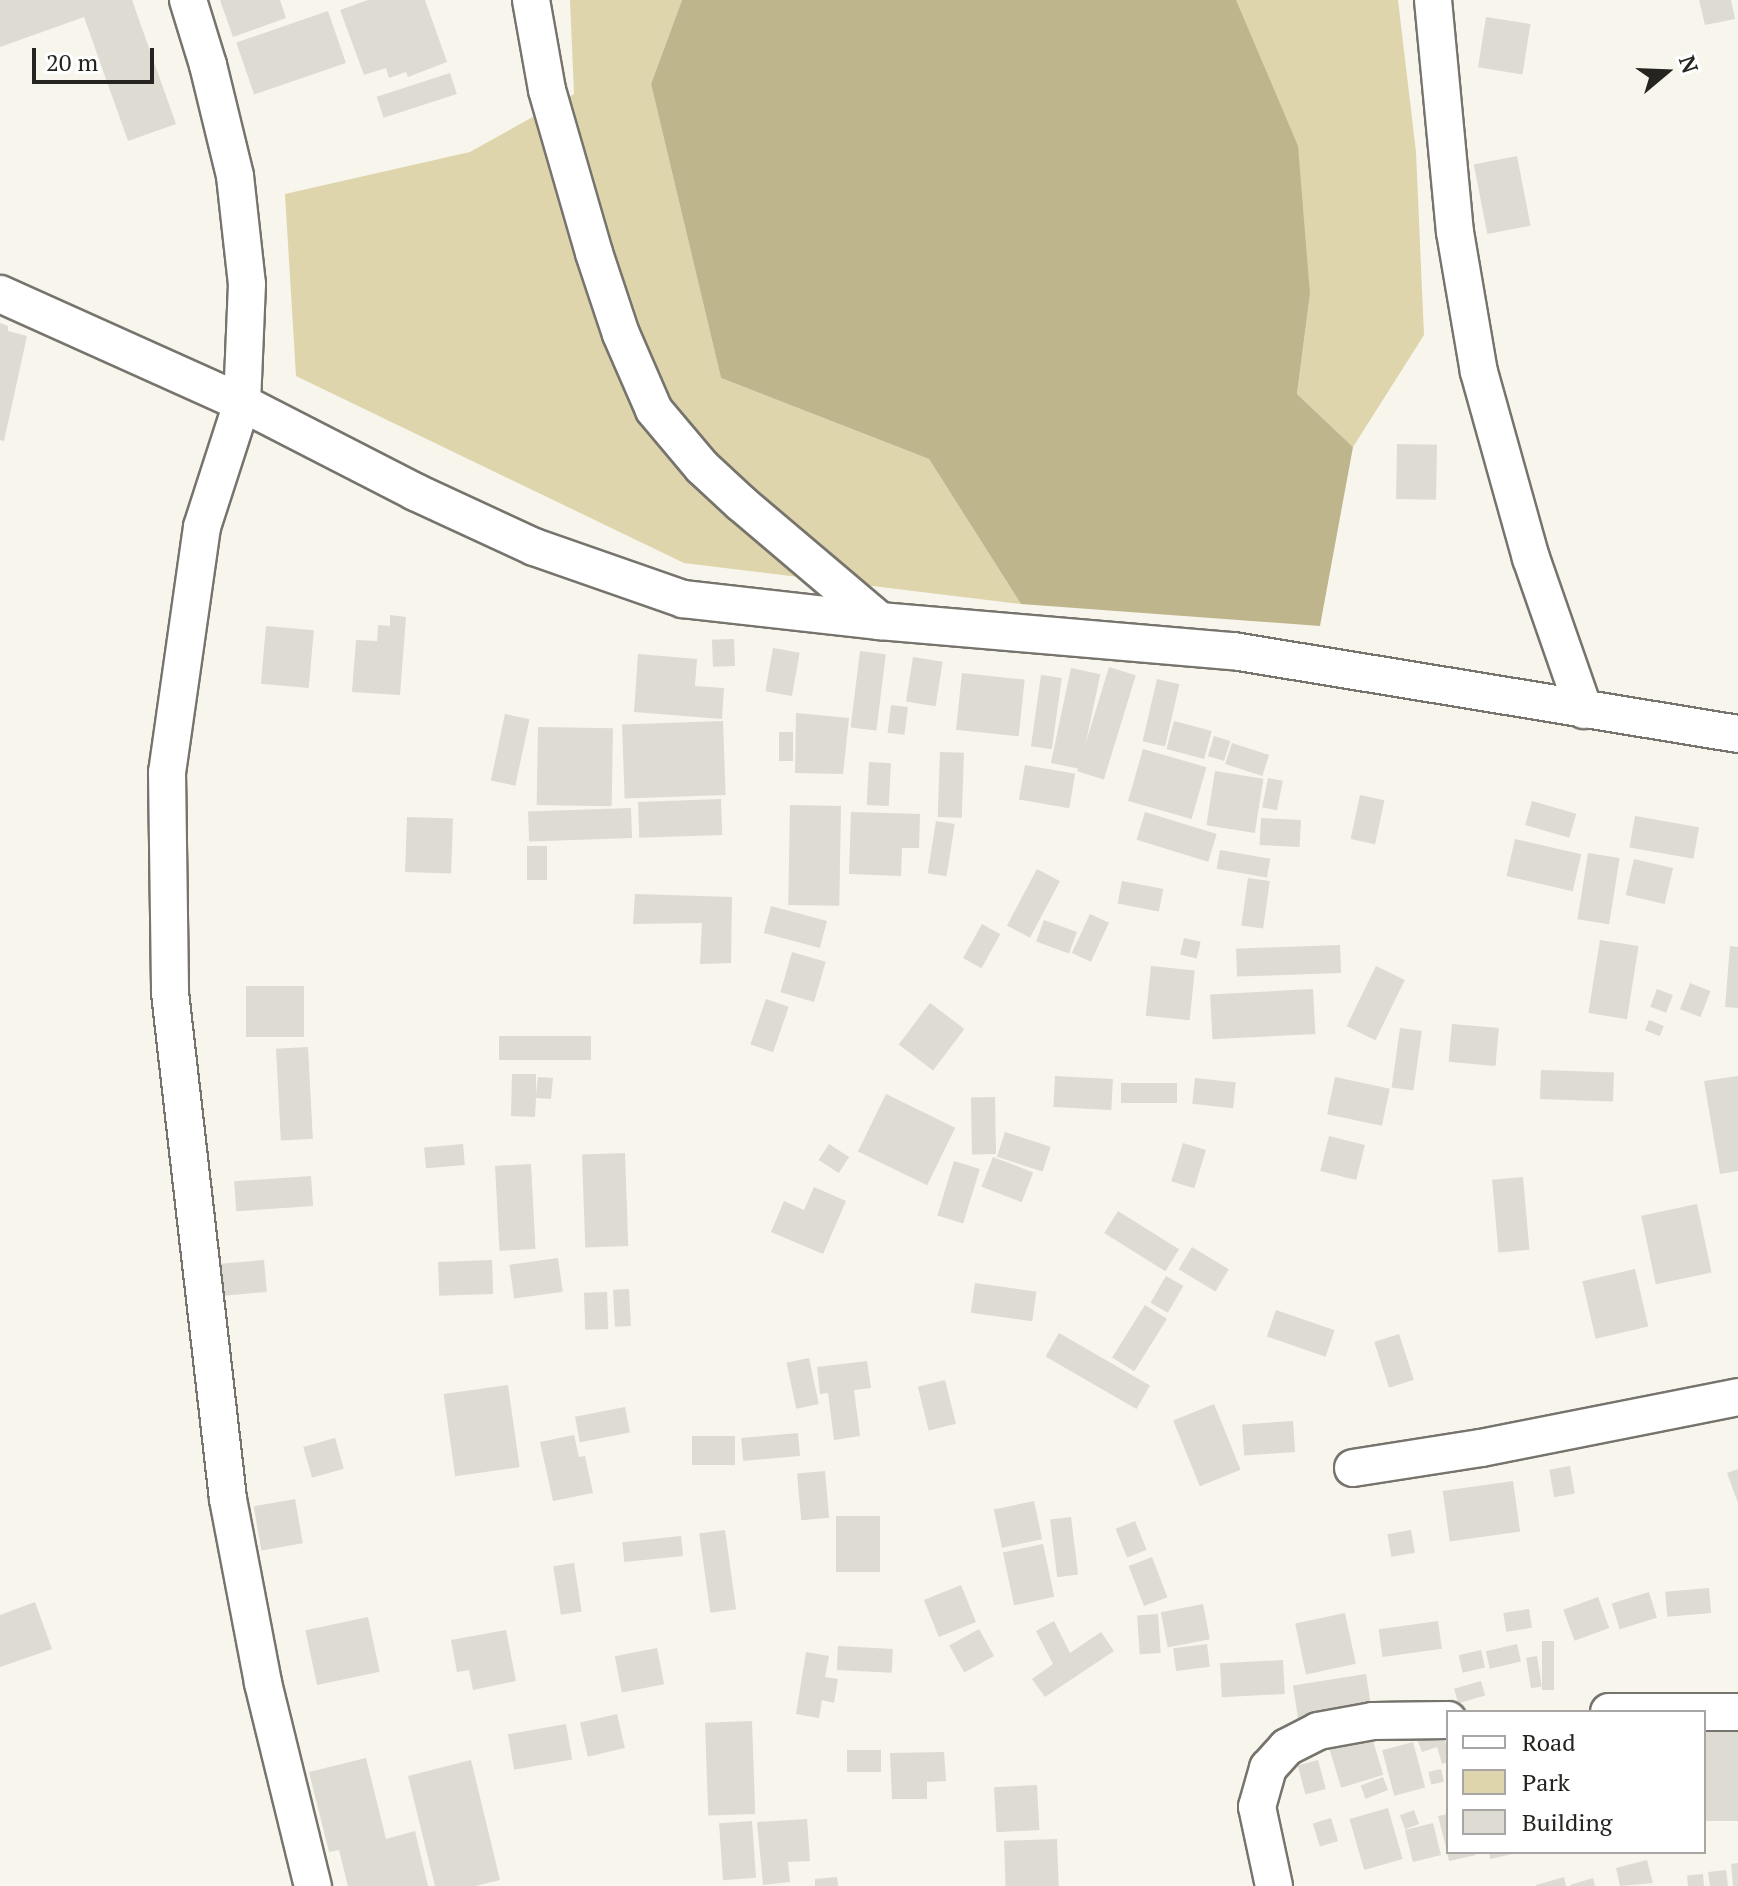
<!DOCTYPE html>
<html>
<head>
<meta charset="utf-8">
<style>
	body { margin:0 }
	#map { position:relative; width:1738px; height:1886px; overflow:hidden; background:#f7f5ec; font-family:"PT Serif",serif }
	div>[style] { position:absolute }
	.green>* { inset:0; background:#ded5ac }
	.forest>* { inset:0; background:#bfb58c }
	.building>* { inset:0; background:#dddbd2; transform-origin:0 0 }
	.roads { filter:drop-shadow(2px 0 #76746c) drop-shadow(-2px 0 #76746c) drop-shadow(0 2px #76746c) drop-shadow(0 -2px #76746c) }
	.minor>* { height:36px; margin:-18px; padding:0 18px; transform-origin:18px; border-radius:18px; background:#fff }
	span { translate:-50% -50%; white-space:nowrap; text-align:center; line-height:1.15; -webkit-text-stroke:7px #fff; paint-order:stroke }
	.legend { position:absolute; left:1446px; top:1710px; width:260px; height:144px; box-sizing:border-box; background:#fff; border:2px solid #a8a7a6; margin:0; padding:10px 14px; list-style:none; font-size:24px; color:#252421 }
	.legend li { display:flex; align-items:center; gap:16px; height:40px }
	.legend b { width:40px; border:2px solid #a8a7a6 }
	.north { position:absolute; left:1626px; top:32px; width:80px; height:80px; -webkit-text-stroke:6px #fff; paint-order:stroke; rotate:71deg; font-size:22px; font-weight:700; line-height:32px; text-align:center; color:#252421 }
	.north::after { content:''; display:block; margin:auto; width:28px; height:36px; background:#252421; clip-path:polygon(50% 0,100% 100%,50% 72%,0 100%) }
	.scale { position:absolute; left:32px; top:48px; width:122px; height:36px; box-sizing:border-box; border:4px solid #252421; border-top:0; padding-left:10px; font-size:24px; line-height:28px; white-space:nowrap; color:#252421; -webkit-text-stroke:6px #fff; paint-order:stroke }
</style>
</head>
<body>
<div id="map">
	<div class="green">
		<i style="clip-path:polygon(570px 0,682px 0,651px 84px,721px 378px,929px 459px,1021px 604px,684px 563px,296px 376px,285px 194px,470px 152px,574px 94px)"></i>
		<i style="clip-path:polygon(1236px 0,1398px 0,1416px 152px,1424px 335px,1353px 447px,1297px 394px,1310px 294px)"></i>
	</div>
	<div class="forest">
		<i style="clip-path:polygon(682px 0,1236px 0,1298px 146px,1310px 294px,1297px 394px,1353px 447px,1320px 626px,1021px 604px,929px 459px,721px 378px,651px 84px)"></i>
	</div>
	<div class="building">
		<i style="clip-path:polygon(0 0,132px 0,176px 124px,128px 141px,84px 17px,0 47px)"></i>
		<i style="clip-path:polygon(220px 0,280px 0,286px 18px,233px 37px)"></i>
		<i style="clip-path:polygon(368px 0,425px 0,447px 62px,408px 77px,406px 72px,389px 78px,386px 68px,364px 75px,340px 10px)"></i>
		<i style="clip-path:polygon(1699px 0,1731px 0,1735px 19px,1705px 25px)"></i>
		<i style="left:328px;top:11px;width:55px;height:97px;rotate:71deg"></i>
		<i style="left:1486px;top:17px;width:45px;height:51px;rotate:9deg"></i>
		<i style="left:450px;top:73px;width:22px;height:77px;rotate:72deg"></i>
		<i style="left:1517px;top:156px;width:71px;height:44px;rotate:79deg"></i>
		<i style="clip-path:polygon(0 323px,8px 326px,8px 331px,27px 336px,4px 441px,0 440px)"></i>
		<i style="left:1397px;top:444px;width:40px;height:55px;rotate:1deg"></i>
		<i style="clip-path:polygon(390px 615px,406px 617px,400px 695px,352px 692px,356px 640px,377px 641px,378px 625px,390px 626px)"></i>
		<i style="left:266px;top:626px;width:48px;height:58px;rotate:5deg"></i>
		<i style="left:734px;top:639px;width:27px;height:22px;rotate:88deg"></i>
		<i style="left:773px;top:648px;width:27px;height:44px;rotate:10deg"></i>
		<i style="left:860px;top:651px;width:26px;height:77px;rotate:7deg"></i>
		<i style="clip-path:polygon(638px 654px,697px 659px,695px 686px,724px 688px,722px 719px,634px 712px)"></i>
		<i style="left:913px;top:657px;width:30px;height:45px;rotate:9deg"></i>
		<i style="left:1109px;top:667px;width:28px;height:109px;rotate:17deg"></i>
		<i style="left:1071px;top:668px;width:30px;height:97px;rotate:12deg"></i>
		<i style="left:962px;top:673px;width:63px;height:57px;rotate:6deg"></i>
		<i style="left:1041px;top:675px;width:21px;height:72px;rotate:8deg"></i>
		<i style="left:1157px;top:679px;width:23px;height:64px;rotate:13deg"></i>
		<i style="left:891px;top:705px;width:17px;height:28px;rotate:7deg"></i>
		<i style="clip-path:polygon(796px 713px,849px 718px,843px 774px,795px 773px)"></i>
		<i style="left:505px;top:714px;width:25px;height:68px;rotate:12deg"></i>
		<i style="left:723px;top:721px;width:74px;height:101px;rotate:88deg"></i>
		<i style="left:1174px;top:721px;width:39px;height:29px;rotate:15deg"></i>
		<i style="left:538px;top:727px;width:75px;height:78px;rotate:1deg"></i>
		<i style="left:779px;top:732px;width:14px;height:29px"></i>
		<i style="left:1214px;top:736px;width:17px;height:21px;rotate:17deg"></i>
		<i style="left:1232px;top:743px;width:39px;height:22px;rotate:18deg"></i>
		<i style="left:1143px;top:749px;width:66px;height:54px;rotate:16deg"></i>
		<i style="left:940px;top:752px;width:24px;height:65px;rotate:2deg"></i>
		<i style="left:869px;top:762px;width:22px;height:43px;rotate:3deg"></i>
		<i style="left:1025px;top:765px;width:51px;height:35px;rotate:10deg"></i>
		<i style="left:1215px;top:771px;width:49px;height:55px;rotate:9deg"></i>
		<i style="left:1268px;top:778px;width:15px;height:30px;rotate:11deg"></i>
		<i style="left:1360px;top:795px;width:25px;height:45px;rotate:12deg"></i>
		<i style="left:721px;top:799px;width:36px;height:83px;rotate:88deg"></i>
		<i style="left:1532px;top:801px;width:46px;height:25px;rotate:16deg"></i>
		<i style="left:790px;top:805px;width:51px;height:100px;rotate:1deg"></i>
		<i style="left:631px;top:808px;width:30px;height:103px;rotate:88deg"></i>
		<i style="clip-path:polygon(851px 812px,920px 814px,919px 848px,902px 848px,901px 876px,849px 874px)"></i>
		<i style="left:1145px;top:812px;width:75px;height:29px;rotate:17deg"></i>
		<i style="left:1635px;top:816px;width:65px;height:32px;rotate:10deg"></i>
		<i style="left:407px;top:817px;width:46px;height:55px;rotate:2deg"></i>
		<i style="left:1261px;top:818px;width:40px;height:27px;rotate:3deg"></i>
		<i style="left:936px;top:821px;width:19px;height:53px;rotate:9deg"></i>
		<i style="left:1515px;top:839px;width:68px;height:38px;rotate:13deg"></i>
		<i style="left:547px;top:846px;width:34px;height:20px;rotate:90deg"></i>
		<i style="left:1220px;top:850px;width:51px;height:19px;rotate:10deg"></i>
		<i style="left:1588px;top:853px;width:32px;height:67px;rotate:9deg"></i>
		<i style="left:1634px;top:859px;width:40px;height:37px;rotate:13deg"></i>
		<i style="left:1037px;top:869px;width:26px;height:64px;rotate:28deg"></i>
		<i style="left:1248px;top:878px;width:22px;height:48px;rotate:8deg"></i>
		<i style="left:1122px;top:881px;width:42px;height:23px;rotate:11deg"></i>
		<i style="clip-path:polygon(635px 894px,732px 897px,731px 963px,700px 964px,702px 923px,633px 924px)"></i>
		<i style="left:771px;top:906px;width:58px;height:28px;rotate:15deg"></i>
		<i style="left:1090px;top:914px;width:21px;height:43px;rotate:25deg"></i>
		<i style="left:1044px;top:920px;width:35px;height:23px;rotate:20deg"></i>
		<i style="left:982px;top:924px;width:21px;height:39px;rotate:29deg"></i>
		<i style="left:1184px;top:938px;width:17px;height:17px;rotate:13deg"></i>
		<i style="left:1600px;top:940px;width:39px;height:74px;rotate:9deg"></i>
		<i style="left:1340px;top:945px;width:28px;height:104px;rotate:88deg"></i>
		<i style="clip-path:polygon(1730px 946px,1738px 947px,1738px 1008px,1725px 1007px)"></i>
		<i style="left:792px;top:952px;width:35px;height:42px;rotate:16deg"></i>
		<i style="left:1151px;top:966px;width:44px;height:50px;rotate:6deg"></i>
		<i style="left:1376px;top:966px;width:32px;height:67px;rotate:26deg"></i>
		<i style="left:1690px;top:983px;width:22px;height:28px;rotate:21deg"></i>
		<i style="left:246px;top:986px;width:58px;height:51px"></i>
		<i style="left:1313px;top:989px;width:45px;height:103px;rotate:87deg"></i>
		<i style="left:1657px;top:989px;width:17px;height:19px;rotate:21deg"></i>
		<i style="left:766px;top:999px;width:24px;height:48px;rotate:19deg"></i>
		<i style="left:930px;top:1003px;width:43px;height:52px;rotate:37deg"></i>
		<i style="left:1649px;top:1020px;width:16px;height:11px;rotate:22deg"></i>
		<i style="left:1452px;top:1024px;width:47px;height:38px;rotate:5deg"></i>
		<i style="left:1400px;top:1028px;width:22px;height:60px;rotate:8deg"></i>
		<i style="left:591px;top:1036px;width:24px;height:92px;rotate:90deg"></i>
		<i style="left:308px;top:1047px;width:92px;height:32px;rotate:87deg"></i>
		<i style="left:1541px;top:1070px;width:73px;height:29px;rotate:2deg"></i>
		<i style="clip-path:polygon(512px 1074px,536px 1074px,536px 1094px,538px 1077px,553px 1078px,551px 1099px,536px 1098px,535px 1117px,511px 1116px)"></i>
		<i style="left:1055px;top:1076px;width:58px;height:31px;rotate:3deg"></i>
		<i style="clip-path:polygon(1738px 1076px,1738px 1171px,1720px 1174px,1704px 1081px)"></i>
		<i style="left:1335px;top:1077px;width:56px;height:38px;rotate:12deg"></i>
		<i style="left:1195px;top:1078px;width:41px;height:26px;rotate:6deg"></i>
		<i style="left:1121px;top:1083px;width:56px;height:20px"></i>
		<i style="left:886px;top:1094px;width:77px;height:64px;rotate:26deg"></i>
		<i style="left:995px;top:1097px;width:57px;height:24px;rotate:89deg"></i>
		<i style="left:1005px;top:1132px;width:48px;height:26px;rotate:18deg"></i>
		<i style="left:1329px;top:1136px;width:37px;height:36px;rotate:14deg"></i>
		<i style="left:1183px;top:1143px;width:24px;height:40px;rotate:17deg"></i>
		<i style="left:463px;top:1144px;width:21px;height:39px;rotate:85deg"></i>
		<i style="left:829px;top:1144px;width:24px;height:19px;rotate:33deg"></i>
		<i style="left:625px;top:1153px;width:93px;height:43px;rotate:88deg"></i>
		<i style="left:993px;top:1157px;width:43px;height:32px;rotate:21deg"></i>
		<i style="left:954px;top:1161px;width:27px;height:57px;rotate:17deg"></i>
		<i style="left:531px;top:1164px;width:85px;height:36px;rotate:87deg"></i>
		<i style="left:311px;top:1176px;width:30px;height:77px;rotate:86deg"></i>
		<i style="left:1523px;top:1177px;width:73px;height:31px;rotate:85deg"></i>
		<i style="clip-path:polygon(814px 1187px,846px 1201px,823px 1254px,771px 1232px,784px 1201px,804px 1210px)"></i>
		<i style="left:1697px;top:1204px;width:70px;height:57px;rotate:78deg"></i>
		<i style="left:1118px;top:1211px;width:72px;height:26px;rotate:32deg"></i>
		<i style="left:1192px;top:1247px;width:43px;height:26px;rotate:31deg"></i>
		<i style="left:558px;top:1258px;width:34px;height:49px;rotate:82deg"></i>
		<i style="left:264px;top:1260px;width:32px;height:46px;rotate:85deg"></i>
		<i style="left:492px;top:1260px;width:34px;height:54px;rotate:88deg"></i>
		<i style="left:1635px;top:1269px;width:59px;height:54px;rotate:77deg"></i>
		<i style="left:1166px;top:1276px;width:20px;height:31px;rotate:30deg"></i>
		<i style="left:975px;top:1283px;width:62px;height:30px;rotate:8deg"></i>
		<i style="left:629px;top:1289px;width:37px;height:16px;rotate:87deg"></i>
		<i style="left:607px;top:1292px;width:37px;height:23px;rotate:88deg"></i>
		<i style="left:1145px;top:1305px;width:26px;height:62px;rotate:32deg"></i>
		<i style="left:1276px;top:1310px;width:62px;height:28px;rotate:19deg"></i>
		<i style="left:1059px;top:1333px;width:105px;height:27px;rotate:30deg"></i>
		<i style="left:1399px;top:1334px;width:48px;height:26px;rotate:72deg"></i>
		<i style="left:809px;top:1358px;width:47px;height:23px;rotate:78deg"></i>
		<i style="clip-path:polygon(867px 1361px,871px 1388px,854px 1390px,860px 1436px,834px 1440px,828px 1393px,820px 1394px,817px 1367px)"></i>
		<i style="left:945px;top:1380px;width:45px;height:28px;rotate:76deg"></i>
		<i style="left:508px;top:1385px;width:83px;height:65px;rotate:82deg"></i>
		<i style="left:1214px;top:1404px;width:71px;height:44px;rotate:68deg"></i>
		<i style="left:625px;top:1407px;width:26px;height:51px;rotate:79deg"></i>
		<i style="left:1293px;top:1421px;width:31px;height:51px;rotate:86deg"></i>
		<i style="left:798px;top:1433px;width:23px;height:57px;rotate:85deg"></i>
		<i style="clip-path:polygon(574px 1435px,579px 1457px,585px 1456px,593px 1493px,553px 1501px,540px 1442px)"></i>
		<i style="left:692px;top:1436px;width:43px;height:29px"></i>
		<i style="left:335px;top:1438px;width:32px;height:33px;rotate:74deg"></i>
		<i style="left:1570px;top:1466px;width:28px;height:21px;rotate:80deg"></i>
		<i style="clip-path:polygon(1738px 1469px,1738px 1503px,1727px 1473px)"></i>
		<i style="left:825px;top:1471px;width:47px;height:28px;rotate:85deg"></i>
		<i style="left:1513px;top:1481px;width:51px;height:71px;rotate:82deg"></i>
		<i style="left:295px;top:1499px;width:45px;height:42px;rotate:80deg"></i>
		<i style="left:1034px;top:1501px;width:39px;height:41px;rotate:78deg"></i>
		<i style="left:836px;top:1516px;width:44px;height:56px"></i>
		<i style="left:1071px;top:1517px;width:58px;height:21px;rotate:83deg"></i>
		<i style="left:1135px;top:1521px;width:31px;height:21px;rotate:68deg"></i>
		<i style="left:725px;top:1530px;width:80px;height:26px;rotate:82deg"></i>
		<i style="left:1411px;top:1530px;width:23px;height:24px;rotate:80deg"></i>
		<i style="left:681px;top:1536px;width:20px;height:59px;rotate:84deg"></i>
		<i style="left:1043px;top:1544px;width:54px;height:41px;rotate:78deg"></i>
		<i style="left:1152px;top:1557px;width:43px;height:25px;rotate:69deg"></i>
		<i style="left:574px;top:1563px;width:49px;height:21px;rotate:81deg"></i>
		<i style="left:961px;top:1585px;width:40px;height:40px;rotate:68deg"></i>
		<i style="left:1709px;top:1588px;width:25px;height:44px;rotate:85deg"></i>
		<i style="left:1649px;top:1592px;width:27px;height:39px;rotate:73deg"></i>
		<i style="left:1598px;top:1597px;width:33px;height:37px;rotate:70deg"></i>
		<i style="clip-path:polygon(35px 1602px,52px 1649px,0 1667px,0 1615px)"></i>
		<i style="left:1203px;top:1604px;width:36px;height:43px;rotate:79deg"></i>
		<i style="left:1529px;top:1609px;width:19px;height:26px;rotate:81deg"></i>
		<i style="left:1345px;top:1613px;width:52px;height:51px;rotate:78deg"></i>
		<i style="left:1158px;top:1614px;width:39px;height:21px;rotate:86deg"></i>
		<i style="left:368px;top:1617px;width:56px;height:64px;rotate:78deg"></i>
		<i style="clip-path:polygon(1054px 1621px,1070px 1653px,1101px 1632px,1114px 1651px,1045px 1697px,1032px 1679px,1053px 1664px,1036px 1631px)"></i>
		<i style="left:1438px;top:1621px;width:28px;height:60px;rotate:82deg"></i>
		<i style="left:979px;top:1629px;width:31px;height:34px;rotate:61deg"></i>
		<i style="clip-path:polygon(506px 1630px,516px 1681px,473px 1690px,469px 1670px,457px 1672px,451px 1640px)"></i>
		<i style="left:1542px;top:1641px;width:12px;height:49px"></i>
		<i style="left:1207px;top:1644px;width:23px;height:34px;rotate:83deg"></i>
		<i style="left:1517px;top:1644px;width:18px;height:32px;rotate:77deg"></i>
		<i style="left:838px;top:1646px;width:55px;height:24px;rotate:3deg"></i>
		<i style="left:657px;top:1648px;width:37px;height:43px;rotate:79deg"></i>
		<i style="left:1481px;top:1650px;width:18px;height:23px;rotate:77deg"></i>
		<i style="clip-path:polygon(806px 1652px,829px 1656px,825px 1677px,838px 1679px,834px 1703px,822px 1700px,819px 1718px,796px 1714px)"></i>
		<i style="left:1537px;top:1656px;width:31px;height:11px;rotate:81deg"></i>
		<i style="left:1283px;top:1660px;width:34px;height:63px;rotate:87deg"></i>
		<i style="left:1366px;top:1674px;width:36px;height:74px;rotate:81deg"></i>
		<i style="left:1481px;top:1681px;width:15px;height:28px;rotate:74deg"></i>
		<i style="left:617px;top:1714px;width:35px;height:38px;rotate:77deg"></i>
		<i style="left:1704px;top:1719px;width:34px;height:102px"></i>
		<i style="left:752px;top:1721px;width:93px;height:47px;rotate:88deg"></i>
		<i style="left:566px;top:1724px;width:36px;height:59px;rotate:80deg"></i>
		<i style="left:1369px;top:1728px;width:49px;height:44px;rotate:73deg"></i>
		<i style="clip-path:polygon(1444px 1731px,1448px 1762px,1442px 1764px,1437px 1747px,1422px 1752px,1417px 1739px)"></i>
		<i style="left:1413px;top:1742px;width:47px;height:32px;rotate:75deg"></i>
		<i style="left:881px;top:1750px;width:22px;height:34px;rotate:90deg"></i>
		<i style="clip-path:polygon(944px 1752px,946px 1781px,927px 1782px,927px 1799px,892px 1799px,890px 1753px)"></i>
		<i style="clip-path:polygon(366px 1758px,386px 1839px,415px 1831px,428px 1886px,348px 1886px,339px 1850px,329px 1852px,309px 1772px)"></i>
		<i style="clip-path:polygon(471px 1760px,500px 1880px,475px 1886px,435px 1886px,408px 1776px)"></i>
		<i style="left:1318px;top:1760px;width:30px;height:21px;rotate:75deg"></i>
		<i style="left:1441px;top:1769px;width:13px;height:13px;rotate:77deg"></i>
		<i style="left:1383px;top:1777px;width:14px;height:24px;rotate:69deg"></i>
		<i style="left:1037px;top:1785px;width:45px;height:43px;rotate:87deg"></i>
		<i style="left:1388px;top:1808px;width:53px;height:40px;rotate:74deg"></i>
		<i style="left:1414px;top:1810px;width:15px;height:15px;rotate:70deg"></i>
		<i style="clip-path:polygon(1448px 1814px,1448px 1851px,1447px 1851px,1438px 1816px)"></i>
		<i style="left:1331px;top:1818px;width:24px;height:19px;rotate:73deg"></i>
		<i style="clip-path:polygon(807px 1819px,810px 1861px,788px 1862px,790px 1882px,763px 1885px,757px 1822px)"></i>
		<i style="left:752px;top:1821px;width:57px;height:33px;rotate:86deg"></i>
		<i style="left:1433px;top:1823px;width:33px;height:29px;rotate:76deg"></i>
		<i style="left:1057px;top:1839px;width:47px;height:53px;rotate:88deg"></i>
		<i style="clip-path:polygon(1447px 1852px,1475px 1852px,1476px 1855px,1449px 1861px)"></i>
		<i style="clip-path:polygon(1489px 1852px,1517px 1852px,1517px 1853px,1490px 1859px)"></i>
		<i style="clip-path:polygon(1647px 1860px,1653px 1883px,1620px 1886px,1616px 1868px)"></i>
		<i style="clip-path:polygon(1738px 1863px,1738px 1886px,1733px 1886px,1731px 1864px)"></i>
		<i style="clip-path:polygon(1726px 1870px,1728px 1886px,1710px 1886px,1708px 1872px)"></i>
		<i style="left:1703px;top:1874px;width:12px;height:16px;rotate:85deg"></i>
		<i style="clip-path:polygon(837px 1877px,838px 1886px,815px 1886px,815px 1879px)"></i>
		<i style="clip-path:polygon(1564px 1877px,1566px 1886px,1536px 1886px,1536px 1885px)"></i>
		<i style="clip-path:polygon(1593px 1878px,1595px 1886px,1571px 1886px,1570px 1885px)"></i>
	</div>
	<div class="roads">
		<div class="minor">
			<i style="left:188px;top:0;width:68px;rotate:72.9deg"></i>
			<i style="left:208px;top:65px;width:114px;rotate:76.3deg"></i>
			<i style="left:235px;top:176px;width:109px;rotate:83.7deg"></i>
			<i style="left:247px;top:284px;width:119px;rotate:92.4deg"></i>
			<i style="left:242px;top:403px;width:130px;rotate:107.9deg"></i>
			<i style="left:202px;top:527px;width:247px;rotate:98.1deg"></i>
			<i style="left:167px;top:772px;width:221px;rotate:89.2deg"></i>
			<i style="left:170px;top:993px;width:509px;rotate:83.46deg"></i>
			<i style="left:228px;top:1499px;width:187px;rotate:79.2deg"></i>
			<i style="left:263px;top:1683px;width:209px;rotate:76.2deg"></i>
			<i style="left:531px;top:0;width:91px;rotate:79.9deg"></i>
			<i style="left:547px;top:90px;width:170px;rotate:73.9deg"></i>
			<i style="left:594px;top:253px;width:85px;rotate:71.6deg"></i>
			<i style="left:621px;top:334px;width:83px;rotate:66.5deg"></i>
			<i style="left:654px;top:410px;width:75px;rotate:49.9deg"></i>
			<i style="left:702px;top:467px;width:54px;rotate:42.8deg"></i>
			<i style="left:742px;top:504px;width:181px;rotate:40.3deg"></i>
			<i style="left:1433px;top:0;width:233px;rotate:84.6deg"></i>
			<i style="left:1455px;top:232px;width:142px;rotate:80.3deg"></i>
			<i style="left:1479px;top:372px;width:193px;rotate:74.4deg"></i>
			<i style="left:1531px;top:558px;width:161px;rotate:70.8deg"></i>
			<i style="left:0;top:294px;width:265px;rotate:24.2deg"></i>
			<i style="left:242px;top:403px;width:195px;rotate:27.2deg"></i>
			<i style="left:415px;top:492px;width:131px;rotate:24.8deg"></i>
			<i style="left:534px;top:547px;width:158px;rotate:19.2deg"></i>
			<i style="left:683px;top:599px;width:198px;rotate:6.4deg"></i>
			<i style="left:880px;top:621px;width:354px;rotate:4.9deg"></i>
			<i style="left:1233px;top:651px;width:512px;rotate:9.33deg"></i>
			<i style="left:1353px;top:1468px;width:130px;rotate:-8.9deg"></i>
			<i style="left:1481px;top:1448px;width:262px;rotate:-11.2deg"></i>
			<i style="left:1609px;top:1712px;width:129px"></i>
			<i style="left:1274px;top:1886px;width:81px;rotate:-102.1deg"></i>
			<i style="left:1257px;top:1807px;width:41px;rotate:-74.2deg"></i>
			<i style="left:1268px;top:1768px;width:28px;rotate:-48deg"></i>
			<i style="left:1287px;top:1747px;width:35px;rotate:-27deg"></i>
			<i style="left:1318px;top:1731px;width:56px;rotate:-10.3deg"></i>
			<i style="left:1373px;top:1721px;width:75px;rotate:-0.8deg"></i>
		</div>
	</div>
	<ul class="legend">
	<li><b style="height:10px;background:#fff"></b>Road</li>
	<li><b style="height:22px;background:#ded5ac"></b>Park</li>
	<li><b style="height:22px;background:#dddbd2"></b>Building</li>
	</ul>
	<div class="north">N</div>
	<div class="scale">20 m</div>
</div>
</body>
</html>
